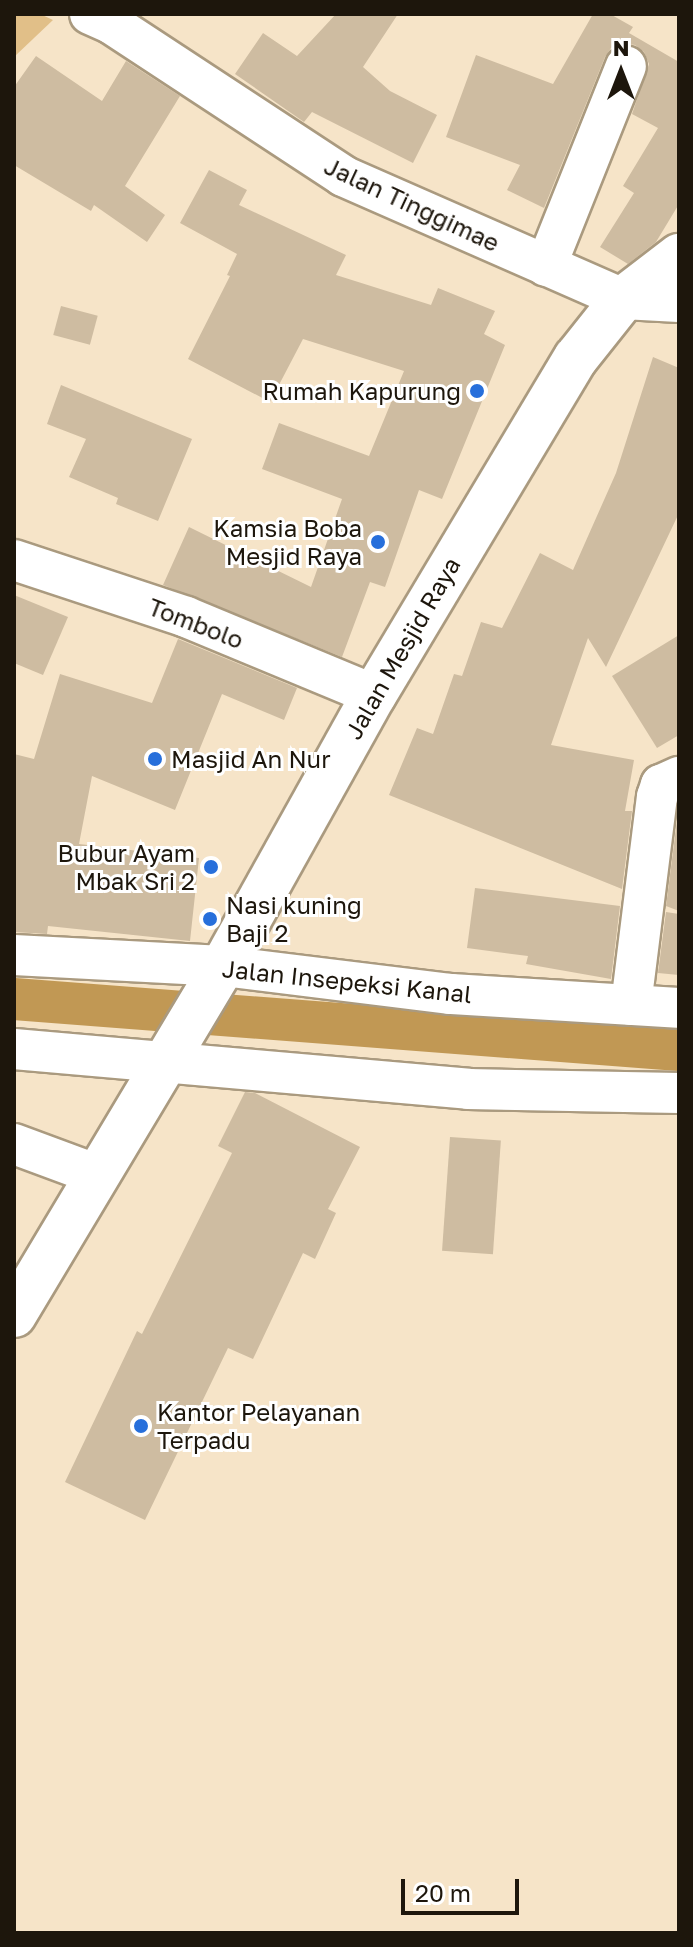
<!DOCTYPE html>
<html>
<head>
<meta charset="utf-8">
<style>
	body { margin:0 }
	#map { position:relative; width:693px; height:1947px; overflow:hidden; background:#f6e4c8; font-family:"Golos Text",sans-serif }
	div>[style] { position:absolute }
	.green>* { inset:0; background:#e1bf88 }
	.canal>* { height:42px; margin:-21px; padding:0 21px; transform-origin:21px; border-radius:21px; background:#c19854 }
	.building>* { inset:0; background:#cebca1; transform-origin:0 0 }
	.roads { filter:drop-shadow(2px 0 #aa9a7f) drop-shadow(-2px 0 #aa9a7f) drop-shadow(0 2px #aa9a7f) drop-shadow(0 -2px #aa9a7f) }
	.minor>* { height:40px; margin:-20px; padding:0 20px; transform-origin:20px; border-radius:20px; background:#fff }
	.tertiary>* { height:44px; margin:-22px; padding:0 22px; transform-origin:22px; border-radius:22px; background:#fff }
	.dots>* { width:22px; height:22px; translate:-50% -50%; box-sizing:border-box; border:4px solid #fff; border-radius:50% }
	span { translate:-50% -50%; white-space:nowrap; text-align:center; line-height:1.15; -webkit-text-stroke:6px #fff; paint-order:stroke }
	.street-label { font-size:24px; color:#1d160c }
	.poi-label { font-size:24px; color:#1d160c }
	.right { translate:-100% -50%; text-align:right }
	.left { translate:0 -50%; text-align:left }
	.frame { position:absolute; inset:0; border:16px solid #1d160c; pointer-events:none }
	.north { position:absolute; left:581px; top:32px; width:80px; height:80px; -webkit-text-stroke:6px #fff; paint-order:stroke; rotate:0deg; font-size:22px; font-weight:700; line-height:32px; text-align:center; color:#1d160c }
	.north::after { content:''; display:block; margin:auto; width:28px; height:36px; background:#1d160c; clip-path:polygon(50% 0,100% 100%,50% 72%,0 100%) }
	.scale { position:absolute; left:401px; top:1879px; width:118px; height:36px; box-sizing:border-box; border:4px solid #1d160c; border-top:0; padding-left:10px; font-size:24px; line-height:28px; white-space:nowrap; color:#1d160c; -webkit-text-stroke:6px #fff; paint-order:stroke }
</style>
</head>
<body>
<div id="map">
	<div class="green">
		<i style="clip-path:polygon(14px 14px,40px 14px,53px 20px,14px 57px)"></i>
	</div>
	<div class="canal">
		<i style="left:14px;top:999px;width:667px;rotate:4.39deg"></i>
	</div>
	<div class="building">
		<i style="clip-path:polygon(336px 14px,398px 14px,363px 67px,390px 91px,437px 115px,413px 163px,312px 112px,304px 122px,235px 74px,263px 33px,297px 56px)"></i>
		<i style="clip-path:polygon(593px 14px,610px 14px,633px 27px,629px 33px,679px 62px,679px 204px,656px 242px,628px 264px,600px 247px,634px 193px,623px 186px,658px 128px,632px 114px,649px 64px,644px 52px,635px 45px,622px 43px,611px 48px,605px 57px,544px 208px,507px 190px,520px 165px,446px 137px,476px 55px,553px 84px)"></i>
		<i style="clip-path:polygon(36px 56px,102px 101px,126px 61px,180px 96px,125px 186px,165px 215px,147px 242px,94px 205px,91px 211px,14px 165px,14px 87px)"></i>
		<i style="clip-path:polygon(209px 170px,247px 190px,239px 205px,346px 255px,336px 275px,431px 305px,438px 288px,495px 311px,484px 334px,505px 345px,442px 499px,419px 490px,385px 587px,370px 582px,342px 657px,163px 585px,189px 527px,311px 587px,342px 499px,262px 469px,279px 423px,369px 456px,404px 371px,303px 339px,270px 402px,188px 359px,230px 276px,227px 275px,237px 254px,180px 223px)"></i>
		<i style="left:61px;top:306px;width:38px;height:30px;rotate:15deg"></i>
		<i style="clip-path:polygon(653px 357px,679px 368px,679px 513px,606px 667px,588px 638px,551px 745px,634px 760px,625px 811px,632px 811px,622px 889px,389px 795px,417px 728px,433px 734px,454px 674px,462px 676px,481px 622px,502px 628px,540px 553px,573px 570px,616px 473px)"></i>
		<i style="clip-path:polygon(61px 385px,192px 439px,158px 521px,116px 504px,118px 498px,69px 477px,86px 439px,47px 424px)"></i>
		<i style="clip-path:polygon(14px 595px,68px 617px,43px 675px,14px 663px)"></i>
		<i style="clip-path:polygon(679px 635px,679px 735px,657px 748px,612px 676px)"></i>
		<i style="clip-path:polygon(178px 639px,297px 688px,284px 720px,222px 694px,175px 810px,92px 776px,79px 844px,199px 858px,190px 941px,48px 926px,47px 934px,14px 932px,14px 754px,34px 759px,60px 674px,152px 703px)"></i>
		<i style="clip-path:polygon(678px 813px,679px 813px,679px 911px,666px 906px)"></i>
		<i style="clip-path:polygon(475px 888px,620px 906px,611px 979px,526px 964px,528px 956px,467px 948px)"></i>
		<i style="clip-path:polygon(666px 912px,679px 914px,679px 975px,658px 973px)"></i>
		<i style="clip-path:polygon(245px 1092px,255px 1093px,360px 1147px,328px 1209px,336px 1213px,315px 1259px,303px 1253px,253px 1359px,228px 1348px,145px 1520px,65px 1482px,137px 1331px,142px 1334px,232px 1153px,218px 1146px)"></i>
		<i style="left:450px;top:1137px;width:51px;height:114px;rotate:4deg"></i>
	</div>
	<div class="roads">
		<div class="minor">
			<i style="left:90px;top:14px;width:24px;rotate:24deg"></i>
			<i style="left:112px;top:24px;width:277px;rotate:33.3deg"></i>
			<i style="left:343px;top:176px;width:306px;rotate:23.7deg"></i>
			<i style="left:623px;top:299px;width:56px;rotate:3.1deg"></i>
			<i style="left:546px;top:266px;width:215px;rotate:-68.2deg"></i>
			<i style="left:14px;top:560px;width:181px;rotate:18.3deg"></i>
			<i style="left:186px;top:617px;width:204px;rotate:22.5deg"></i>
			<i style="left:14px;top:955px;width:209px;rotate:3deg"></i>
			<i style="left:223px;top:966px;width:230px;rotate:7deg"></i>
			<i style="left:451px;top:994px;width:228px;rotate:3.5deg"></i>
			<i style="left:631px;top:1005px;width:210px;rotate:-82.9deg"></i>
			<i style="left:657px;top:797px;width:13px;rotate:-72deg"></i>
			<i style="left:661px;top:785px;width:20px;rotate:-24deg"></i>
			<i style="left:14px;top:1049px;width:456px;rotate:5deg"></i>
			<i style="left:468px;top:1089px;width:211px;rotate:1.1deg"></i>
			<i style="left:14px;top:1144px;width:90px;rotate:20.3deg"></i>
		</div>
		<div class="tertiary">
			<i style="left:14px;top:1315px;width:407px;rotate:-59.1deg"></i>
			<i style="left:223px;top:966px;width:310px;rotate:-60.9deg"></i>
			<i style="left:374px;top:695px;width:393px;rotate:-59.1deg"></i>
			<i style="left:576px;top:358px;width:75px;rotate:-51.5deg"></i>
			<i style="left:623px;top:299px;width:71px;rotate:-37.5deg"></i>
		</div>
	</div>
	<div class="dots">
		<i style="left:477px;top:391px;background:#276fdb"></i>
		<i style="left:378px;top:542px;background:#276fdb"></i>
		<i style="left:155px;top:759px;background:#276fdb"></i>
		<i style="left:211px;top:867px;background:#276fdb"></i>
		<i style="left:210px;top:919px;background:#276fdb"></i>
		<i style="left:141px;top:1426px;background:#276fdb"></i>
	</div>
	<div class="street-label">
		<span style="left:412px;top:204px;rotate:25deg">Jalan Tinggimae</span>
		<span style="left:196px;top:623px;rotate:21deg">Tombolo</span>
		<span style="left:402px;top:648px;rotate:-60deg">Jalan Mesjid Raya</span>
		<span style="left:347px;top:981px;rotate:6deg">Jalan Insepeksi Kanal</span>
	</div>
	<div class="poi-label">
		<span class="right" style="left:461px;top:391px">Rumah Kapurung</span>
		<span class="right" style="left:362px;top:542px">Kamsia Boba<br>Mesjid Raya</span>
		<span class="left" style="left:171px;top:759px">Masjid An Nur</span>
		<span class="right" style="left:195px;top:867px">Bubur Ayam<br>Mbak Sri 2</span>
		<span class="left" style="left:226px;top:919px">Nasi kuning<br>Baji 2</span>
		<span class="left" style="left:157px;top:1426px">Kantor Pelayanan<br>Terpadu</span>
	</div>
	<div class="frame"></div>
	<div class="north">N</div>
	<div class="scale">20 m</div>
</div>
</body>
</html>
